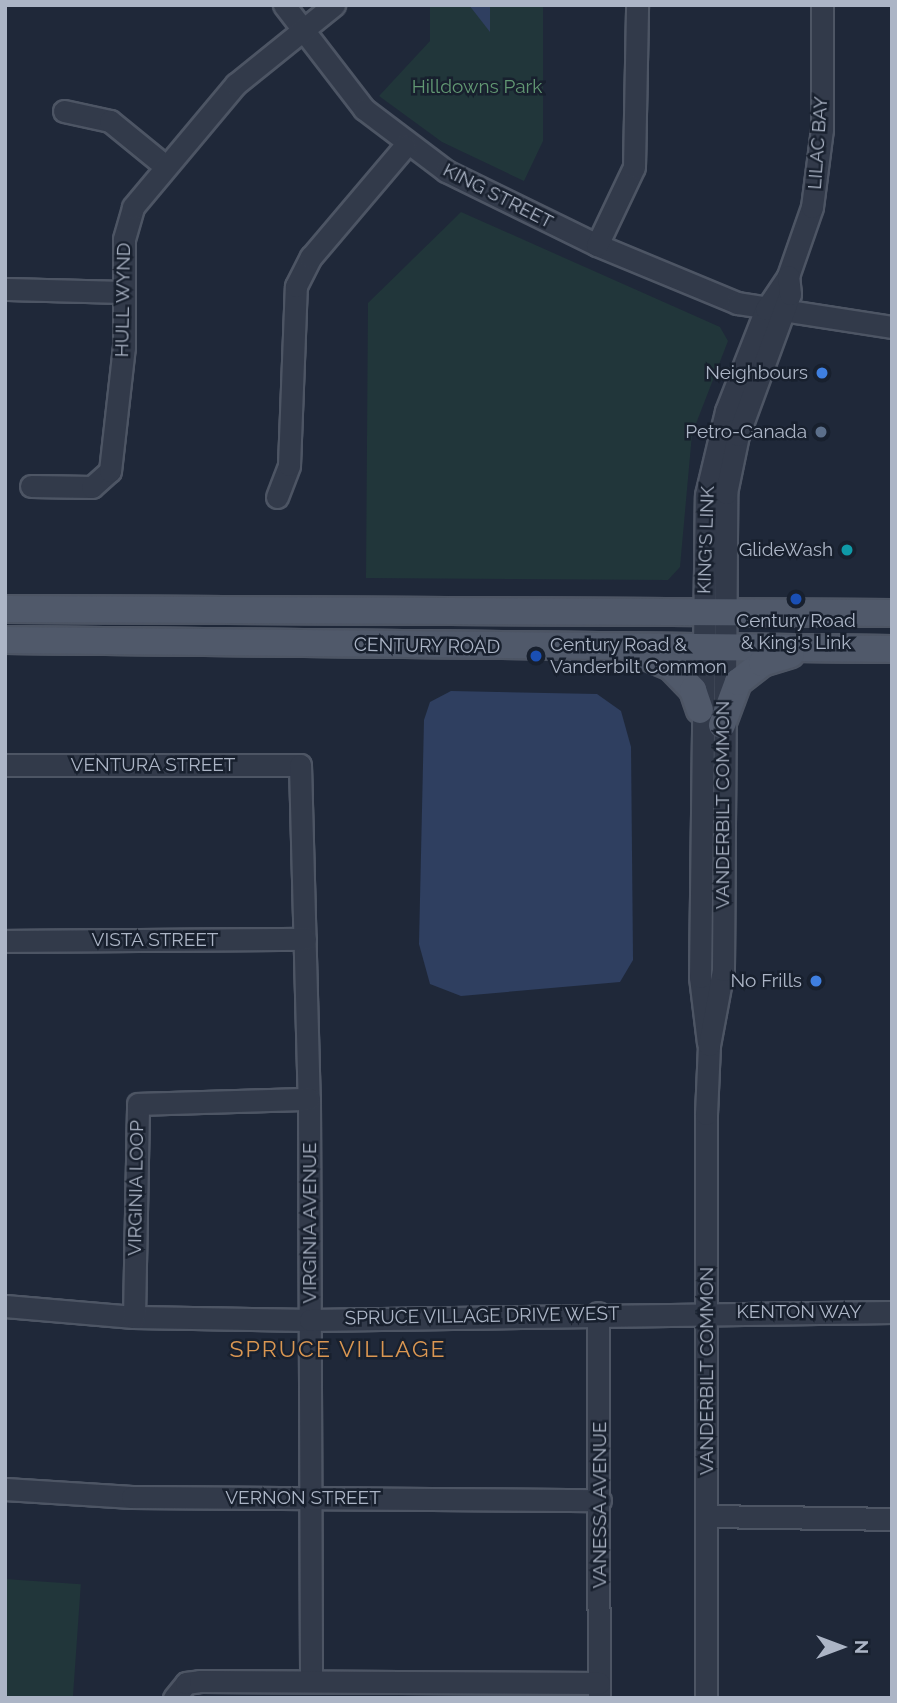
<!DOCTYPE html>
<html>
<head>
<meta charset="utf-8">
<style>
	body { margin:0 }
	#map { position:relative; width:897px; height:1703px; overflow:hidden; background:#1f2839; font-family:Raleway,sans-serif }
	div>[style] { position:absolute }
	.green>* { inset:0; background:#21363a; transform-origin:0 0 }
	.water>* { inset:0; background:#2f3f60 }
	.roads { filter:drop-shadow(2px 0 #4d5564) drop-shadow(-2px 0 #4d5564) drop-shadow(0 2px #4d5564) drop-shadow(0 -2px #4d5564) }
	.minor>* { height:21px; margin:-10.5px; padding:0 10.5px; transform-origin:10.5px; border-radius:10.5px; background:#323a4a }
	.major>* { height:26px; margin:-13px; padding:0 13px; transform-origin:13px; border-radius:13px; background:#50596a }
	.dots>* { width:19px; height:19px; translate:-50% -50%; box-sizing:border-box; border:4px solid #18202e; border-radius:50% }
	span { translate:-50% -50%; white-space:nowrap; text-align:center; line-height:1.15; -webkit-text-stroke:5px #18202e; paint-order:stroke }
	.park-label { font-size:19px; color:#629873 }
	.street-label { font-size:19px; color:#acb5c6 }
	.poi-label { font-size:19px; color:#acb5c6 }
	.right { translate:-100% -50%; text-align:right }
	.left { translate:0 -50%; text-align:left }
	.quarter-label { font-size:23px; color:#db9752; letter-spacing:2px }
	.frame { position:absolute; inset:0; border:7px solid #acb5c6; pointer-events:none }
	.north { position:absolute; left:806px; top:1612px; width:70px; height:70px; -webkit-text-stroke:5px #18202e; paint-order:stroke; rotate:90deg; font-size:19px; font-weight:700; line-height:28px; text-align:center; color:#acb5c6 }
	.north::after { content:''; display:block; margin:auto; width:24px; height:32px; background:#acb5c6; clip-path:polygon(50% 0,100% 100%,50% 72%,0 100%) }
</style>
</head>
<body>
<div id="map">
	<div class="green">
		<i style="clip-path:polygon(430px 5px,543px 5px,543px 141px,524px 181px,442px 142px,379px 96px,430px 41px)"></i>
		<i style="clip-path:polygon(461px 212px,720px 327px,728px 341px,692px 434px,680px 567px,668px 580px,366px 578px,368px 303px)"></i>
		<i style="left:5px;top:1579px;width:76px;height:119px;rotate:4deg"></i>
	</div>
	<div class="water">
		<i style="clip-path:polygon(469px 5px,490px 5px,490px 32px)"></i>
		<i style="clip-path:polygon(451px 691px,597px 694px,621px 711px,631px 747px,633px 960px,620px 982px,461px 996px,430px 984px,419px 944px,424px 720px,430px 702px)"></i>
	</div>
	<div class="roads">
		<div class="minor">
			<i style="left:284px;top:5px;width:131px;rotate:52.4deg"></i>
			<i style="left:364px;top:109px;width:103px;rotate:37.1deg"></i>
			<i style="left:446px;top:171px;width:168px;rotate:26.1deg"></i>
			<i style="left:597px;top:245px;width:152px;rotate:22.5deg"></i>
			<i style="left:737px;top:303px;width:157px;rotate:8.8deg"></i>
			<i style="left:64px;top:111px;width:47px;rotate:12.3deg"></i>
			<i style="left:110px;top:121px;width:70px;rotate:39.2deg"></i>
			<i style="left:597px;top:245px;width:86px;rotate:-64.6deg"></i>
			<i style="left:634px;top:167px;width:162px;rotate:-88.9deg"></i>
			<i style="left:5px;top:289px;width:118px;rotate:1.5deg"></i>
			<i style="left:31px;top:486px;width:61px;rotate:0.9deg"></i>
			<i style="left:92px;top:487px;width:24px;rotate:-42deg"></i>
			<i style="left:110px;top:471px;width:125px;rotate:-83.6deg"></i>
			<i style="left:124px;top:347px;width:108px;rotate:-90deg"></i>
			<i style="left:124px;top:239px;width:33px;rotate:-74deg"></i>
			<i style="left:133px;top:207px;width:160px;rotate:-50.1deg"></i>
			<i style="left:236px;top:84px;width:126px;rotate:-38.9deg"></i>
			<i style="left:277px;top:497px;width:34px;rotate:-69deg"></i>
			<i style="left:289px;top:465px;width:179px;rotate:-87.8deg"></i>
			<i style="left:296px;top:286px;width:33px;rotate:-63deg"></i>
			<i style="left:311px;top:257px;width:145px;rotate:-49.7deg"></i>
			<i style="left:5px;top:765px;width:295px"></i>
			<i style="left:300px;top:765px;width:334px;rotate:88.5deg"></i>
			<i style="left:309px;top:1099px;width:582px;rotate:89.8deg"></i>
			<i style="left:5px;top:941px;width:300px;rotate:-0.4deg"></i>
			<i style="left:708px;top:1043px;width:66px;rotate:-96.9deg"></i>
			<i style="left:700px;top:977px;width:482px;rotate:-89.3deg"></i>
			<i style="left:706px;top:495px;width:86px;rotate:-76.6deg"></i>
			<i style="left:726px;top:411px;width:110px;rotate:-68.6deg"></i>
			<i style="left:766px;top:309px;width:40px;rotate:-56deg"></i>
			<i style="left:788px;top:276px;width:73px;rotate:-70.8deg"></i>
			<i style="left:812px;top:207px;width:79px;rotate:-82.7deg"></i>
			<i style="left:822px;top:129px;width:124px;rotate:-90deg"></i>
			<i style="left:5px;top:1306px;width:129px;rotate:4.9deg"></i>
			<i style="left:134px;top:1317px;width:176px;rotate:1deg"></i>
			<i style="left:310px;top:1320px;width:582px;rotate:-0.79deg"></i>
			<i style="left:598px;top:1313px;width:385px;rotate:89.9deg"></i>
			<i style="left:134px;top:1317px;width:213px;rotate:-88.9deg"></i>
			<i style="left:138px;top:1104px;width:171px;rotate:-1.7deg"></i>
			<i style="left:5px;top:1489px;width:127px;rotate:3.6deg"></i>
			<i style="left:132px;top:1497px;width:468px;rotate:0.4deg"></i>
			<i style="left:706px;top:1516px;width:186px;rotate:0.9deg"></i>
			<i style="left:174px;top:1698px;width:19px;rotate:-51deg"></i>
			<i style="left:186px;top:1683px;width:14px;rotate:-8deg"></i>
			<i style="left:200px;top:1681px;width:399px;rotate:0.3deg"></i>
			<i style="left:706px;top:1698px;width:584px;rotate:-90deg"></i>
			<i style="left:706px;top:1114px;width:69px;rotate:-87.5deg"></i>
			<i style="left:709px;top:1045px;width:76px;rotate:-79.4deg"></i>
			<i style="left:723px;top:970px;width:477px;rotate:-89.6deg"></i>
			<i style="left:726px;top:493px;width:59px;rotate:-78.3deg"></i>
			<i style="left:738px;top:435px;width:150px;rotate:-69.8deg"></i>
			<i style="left:790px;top:294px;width:18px;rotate:-96deg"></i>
		</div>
		<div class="major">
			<i style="left:5px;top:609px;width:887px;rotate:0.26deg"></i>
			<i style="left:5px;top:640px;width:887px;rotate:0.58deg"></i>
			<i style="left:636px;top:652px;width:38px;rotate:23deg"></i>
			<i style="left:671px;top:667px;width:32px;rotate:46deg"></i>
			<i style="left:693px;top:690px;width:21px;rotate:71deg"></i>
			<i style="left:722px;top:725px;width:46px;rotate:-69.6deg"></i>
			<i style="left:738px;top:682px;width:31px;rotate:-38deg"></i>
			<i style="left:762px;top:663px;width:30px;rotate:-17deg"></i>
		</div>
	</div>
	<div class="dots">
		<i style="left:822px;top:373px;background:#3f7fe0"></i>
		<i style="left:821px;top:432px;background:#5c6f8a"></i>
		<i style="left:847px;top:550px;background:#0f9aa8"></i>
		<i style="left:796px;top:599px;background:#1a4fb4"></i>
		<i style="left:536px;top:656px;background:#1a4fb4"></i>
		<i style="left:816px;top:981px;background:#3f7fe0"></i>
	</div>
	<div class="park-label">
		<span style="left:477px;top:87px">Hilldowns Park</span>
	</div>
	<div class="street-label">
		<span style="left:818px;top:143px;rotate:-86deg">LILAC BAY</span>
		<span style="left:498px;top:196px;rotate:27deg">KING STREET</span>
		<span style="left:123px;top:300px;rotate:-89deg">HULL WYND</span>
		<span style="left:706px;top:540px;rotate:-88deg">KING'S LINK</span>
		<span style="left:427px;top:646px;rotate:1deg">CENTURY ROAD</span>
		<span style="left:153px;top:765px">VENTURA STREET</span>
		<span style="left:723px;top:805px;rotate:-90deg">VANDERBILT COMMON</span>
		<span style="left:155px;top:940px">VISTA STREET</span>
		<span style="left:136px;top:1188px;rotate:-89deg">VIRGINIA LOOP</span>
		<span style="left:310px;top:1223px;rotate:-90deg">VIRGINIA AVENUE</span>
		<span style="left:799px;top:1312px">KENTON WAY</span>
		<span style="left:482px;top:1316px;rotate:-1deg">SPRUCE VILLAGE DRIVE WEST</span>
		<span style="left:707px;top:1371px;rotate:-90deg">VANDERBILT COMMON</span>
		<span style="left:303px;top:1498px">VERNON STREET</span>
		<span style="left:600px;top:1505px;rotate:-90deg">VANESSA AVENUE</span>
	</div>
	<div class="poi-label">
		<span class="right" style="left:808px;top:373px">Neighbours</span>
		<span class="right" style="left:807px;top:432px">Petro-Canada</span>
		<span class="right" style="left:833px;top:550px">GlideWash</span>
		<span style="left:796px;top:632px">Century Road<br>&amp; King's Link</span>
		<span class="left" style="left:550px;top:656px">Century Road &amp;<br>Vanderbilt Common</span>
		<span class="right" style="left:802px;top:981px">No Frills</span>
	</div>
	<div class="quarter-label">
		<span style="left:338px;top:1349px">SPRUCE VILLAGE</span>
	</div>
	<div class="frame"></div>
	<div class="north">N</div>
</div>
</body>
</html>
